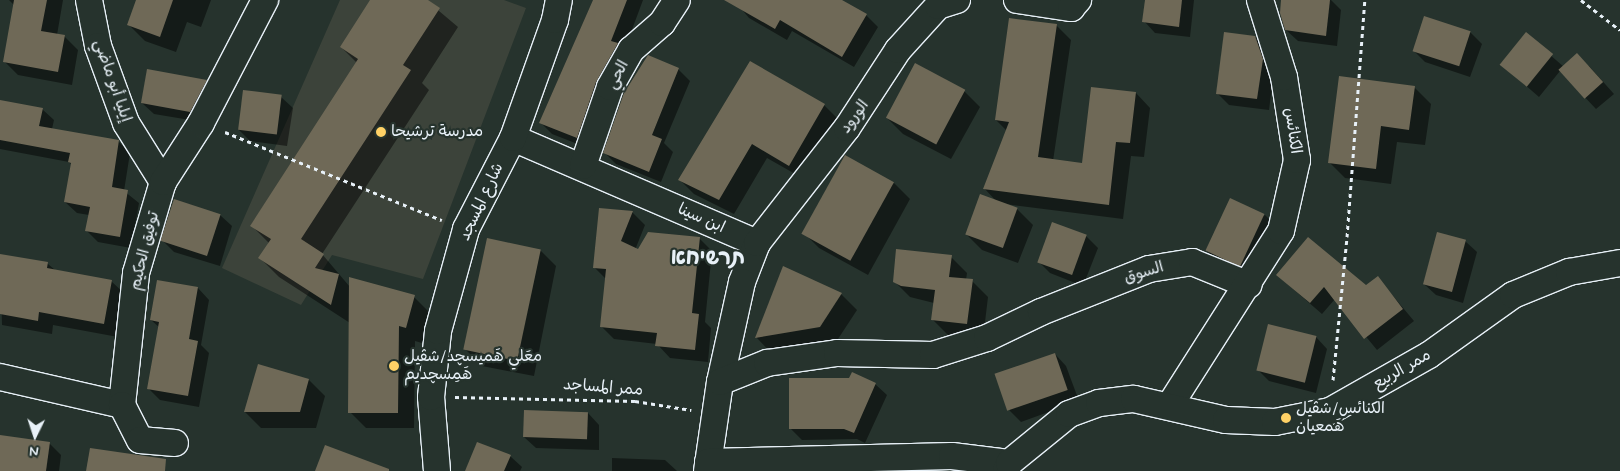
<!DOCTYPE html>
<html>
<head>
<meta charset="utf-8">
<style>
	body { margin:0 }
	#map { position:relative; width:1620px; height:471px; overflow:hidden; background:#26332d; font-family:Mynerve,"Playpen Sans Arabic","Playpen Sans Hebrew",sans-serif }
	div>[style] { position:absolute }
	.built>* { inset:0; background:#3c433a }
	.shadow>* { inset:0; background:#0007 }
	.building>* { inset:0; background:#6f6957; transform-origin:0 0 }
	.path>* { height:3px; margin-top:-1.5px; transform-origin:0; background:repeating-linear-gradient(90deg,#e8f1f8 0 4px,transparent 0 8px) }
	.roads { filter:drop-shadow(1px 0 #e8f1f8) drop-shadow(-1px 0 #e8f1f8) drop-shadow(0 1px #e8f1f8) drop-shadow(0 -1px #e8f1f8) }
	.minor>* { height:26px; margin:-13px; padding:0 13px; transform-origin:13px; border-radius:13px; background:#26332d }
	.dots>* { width:14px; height:14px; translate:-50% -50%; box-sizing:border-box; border:2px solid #26332d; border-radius:50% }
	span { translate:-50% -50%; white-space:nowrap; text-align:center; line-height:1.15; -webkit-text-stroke:4.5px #26332d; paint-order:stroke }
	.street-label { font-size:16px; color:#e8f1f8 }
	.poi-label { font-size:16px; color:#e8f1f8 }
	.left { translate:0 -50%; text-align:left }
	.district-label { font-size:21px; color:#e8f1f8; font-weight:700 }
	.north { position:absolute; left:10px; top:411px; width:50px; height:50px; -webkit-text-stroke:4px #26332d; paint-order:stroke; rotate:184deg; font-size:14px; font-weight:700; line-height:20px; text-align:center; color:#e8f1f8 }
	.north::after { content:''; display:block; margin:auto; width:18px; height:22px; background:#e8f1f8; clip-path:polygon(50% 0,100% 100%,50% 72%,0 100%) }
</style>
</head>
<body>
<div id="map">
	<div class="built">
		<i style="clip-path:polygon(340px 0,504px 0,526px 8px,423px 279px,332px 255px,301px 305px,222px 268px)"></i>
	</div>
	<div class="shadow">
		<i style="clip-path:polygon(9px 0,63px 0,57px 35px,64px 36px,78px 50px,72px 85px,18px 75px,4px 61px,14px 5px)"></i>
		<i style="clip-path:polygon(138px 0,211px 0,201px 27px,187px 22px,176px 52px,145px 41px,129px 25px)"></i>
		<i style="clip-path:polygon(372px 0,426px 0,458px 27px,422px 83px,429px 90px,322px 254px,350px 287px,414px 297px,430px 313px,422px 343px,415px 341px,414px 428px,366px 428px,350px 412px,350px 323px,279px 277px,260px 258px,269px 243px,251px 225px,357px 63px,341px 47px)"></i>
		<i style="clip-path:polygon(594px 0,643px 0,588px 148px,552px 134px,541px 123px)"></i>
		<i style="clip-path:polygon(734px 0,838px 0,866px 15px,878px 27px,854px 67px,792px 31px,787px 40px,749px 18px)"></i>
		<i style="clip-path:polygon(1146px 0,1194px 0,1190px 37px,1155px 33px,1144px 21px)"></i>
		<i style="clip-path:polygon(1283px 0,1331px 0,1341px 10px,1337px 46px,1298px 41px,1286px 30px)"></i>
		<i style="clip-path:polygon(1056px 25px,1071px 40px,1053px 161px,1083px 164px,1136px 93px,1150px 108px,1144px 157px,1131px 156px,1123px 219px,1005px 204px,1017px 209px,1033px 225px,1018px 263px,982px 250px,966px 234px,997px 202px,984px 188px,1007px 131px,996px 120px)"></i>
		<i style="clip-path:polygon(1470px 32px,1482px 44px,1470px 77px,1425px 62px,1414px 51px)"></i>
		<i style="clip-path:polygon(1526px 34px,1564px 67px,1589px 66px,1614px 94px,1596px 109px,1560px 71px,1539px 97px,1501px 64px)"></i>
		<i style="clip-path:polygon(1255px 37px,1267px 49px,1274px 71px,1269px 110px,1229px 105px,1217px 93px)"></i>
		<i style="clip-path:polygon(751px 62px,824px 105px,839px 120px,804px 179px,767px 158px,734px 214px,694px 194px,680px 180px)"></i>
		<i style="clip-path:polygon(678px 69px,690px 81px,664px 143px,673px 152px,661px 182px,616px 164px,605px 153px)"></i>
		<i style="clip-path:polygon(206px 81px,217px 92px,202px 122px,154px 114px,142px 103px)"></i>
		<i style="clip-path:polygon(1415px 88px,1431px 104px,1425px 145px,1397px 142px,1391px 184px,1345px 178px,1329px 162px)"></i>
		<i style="clip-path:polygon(964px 91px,980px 107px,951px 159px,903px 134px,887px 118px)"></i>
		<i style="clip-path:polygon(281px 97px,293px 108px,287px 146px,250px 141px,238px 129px)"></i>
		<i style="clip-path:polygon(0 101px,42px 109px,54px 120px,52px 129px,118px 141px,130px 153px,124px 191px,139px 203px,131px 248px,98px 242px,87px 231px,89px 215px,77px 213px,65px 202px,72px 165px,69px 162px,0 149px)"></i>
		<i style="clip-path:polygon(894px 183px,910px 199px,868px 275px,819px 248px,803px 232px)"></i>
		<i style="clip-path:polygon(632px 212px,645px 225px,635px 250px,699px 238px,712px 251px,705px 322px,711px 328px,708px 362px,670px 358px,657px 344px,614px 339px,601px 326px,606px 279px,594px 267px)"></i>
		<i style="clip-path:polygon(220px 215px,232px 226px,220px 266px,174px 252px,163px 241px)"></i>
		<i style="clip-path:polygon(1265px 215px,1276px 226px,1253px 276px,1219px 262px,1207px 251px)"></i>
		<i style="clip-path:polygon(1086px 236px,1098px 248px,1083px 286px,1050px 273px,1038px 261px)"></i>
		<i style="clip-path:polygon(1465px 241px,1477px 252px,1463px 303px,1436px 295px,1424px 284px)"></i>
		<i style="clip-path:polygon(540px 250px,556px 266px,534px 376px,482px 366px,466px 350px)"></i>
		<i style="clip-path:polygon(0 255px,48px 264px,55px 270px,111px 281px,126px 295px,118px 337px,53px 325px,52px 334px,2px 325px)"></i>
		<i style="clip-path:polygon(951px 257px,967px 273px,966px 280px,972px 281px,988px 297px,983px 339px,949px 336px,933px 320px,934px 303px,910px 297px,894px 281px)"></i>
		<i style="clip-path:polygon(784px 268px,841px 294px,857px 310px,836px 342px,772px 354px,757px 338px)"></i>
		<i style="clip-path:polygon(1277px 275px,1366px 287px,1378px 278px,1414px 321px,1377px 350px,1335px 299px,1322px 314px)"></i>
		<i style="clip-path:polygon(158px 281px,198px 288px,209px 300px,201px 345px,209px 353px,199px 407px,160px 400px,149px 389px,160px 328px,151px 320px)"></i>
		<i style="clip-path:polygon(1316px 337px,1327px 349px,1316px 393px,1269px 381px,1257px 369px)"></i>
		<i style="clip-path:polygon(1055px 354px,1066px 366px,1079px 401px,1021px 422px,1010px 411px,997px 375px)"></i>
		<i style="clip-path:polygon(309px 380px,325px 396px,316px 428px,261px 428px,245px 412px)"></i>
		<i style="clip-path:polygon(875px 384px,887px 395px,865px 443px,857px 439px,802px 440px,790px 428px)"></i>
		<i style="clip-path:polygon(588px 413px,599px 425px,599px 450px,536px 448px,524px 437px)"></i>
		<i style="clip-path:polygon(0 436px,49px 443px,61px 455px,59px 471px,0 471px)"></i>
		<i style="clip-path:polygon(510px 456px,522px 467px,520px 471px,466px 471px)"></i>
		<i style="clip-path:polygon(612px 458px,665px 460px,677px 471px,612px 471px)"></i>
	</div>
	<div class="building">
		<i style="clip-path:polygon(14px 0,47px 0,41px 31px,65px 35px,58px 72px,3px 62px)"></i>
		<i style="clip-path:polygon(136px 0,173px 0,160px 37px,127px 25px)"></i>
		<i style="clip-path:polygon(370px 0,428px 0,440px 8px,403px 65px,411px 70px,301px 239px,324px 254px,315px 268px,339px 274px,331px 305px,258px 258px,271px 239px,250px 226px,358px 59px,340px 47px)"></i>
		<i style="clip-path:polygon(593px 0,627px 0,611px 41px,618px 43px,596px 82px,577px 138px,539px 123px)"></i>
		<i style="clip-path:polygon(724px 0,842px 0,867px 14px,842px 57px,780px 20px,775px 29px)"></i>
		<i style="clip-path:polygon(1145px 0,1182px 0,1179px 27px,1142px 22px)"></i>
		<i style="clip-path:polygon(1281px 0,1330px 0,1326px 36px,1285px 30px,1280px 13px)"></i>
		<i style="left:1424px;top:16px;width:49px;height:37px;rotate:18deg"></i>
		<i style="clip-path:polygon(1009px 18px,1057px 24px,1038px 157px,1082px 163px,1091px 87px,1136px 92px,1130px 143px,1116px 142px,1109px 205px,983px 189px,1009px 122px,995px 120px)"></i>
		<i style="clip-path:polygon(1224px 32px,1255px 36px,1263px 59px,1257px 99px,1216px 94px)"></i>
		<i style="left:1526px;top:32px;width:35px;height:42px;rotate:39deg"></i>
		<i style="left:1577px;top:53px;width:39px;height:25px;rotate:48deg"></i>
		<i style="clip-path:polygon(648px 55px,679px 68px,652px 135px,662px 139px,649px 172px,603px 153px,624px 93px)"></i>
		<i style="clip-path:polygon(750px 61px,825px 104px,789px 166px,752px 144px,719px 200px,678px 180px)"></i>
		<i style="left:915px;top:63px;width:57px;height:62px;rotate:28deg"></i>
		<i style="clip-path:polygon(147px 69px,207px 80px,190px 112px,141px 103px)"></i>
		<i style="clip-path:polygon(1339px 76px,1415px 86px,1409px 130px,1381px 126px,1376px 169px,1328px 163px)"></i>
		<i style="left:243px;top:90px;width:39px;height:40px;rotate:7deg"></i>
		<i style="clip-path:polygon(0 100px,43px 108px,39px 126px,119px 140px,112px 187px,128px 190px,120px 237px,85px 231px,90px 207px,64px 202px,71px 163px,68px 162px,70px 153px,0 140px)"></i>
		<i style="left:845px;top:155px;width:56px;height:90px;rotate:29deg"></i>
		<i style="left:980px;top:194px;width:40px;height:43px;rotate:20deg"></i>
		<i style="left:1230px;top:198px;width:38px;height:58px;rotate:25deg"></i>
		<i style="left:174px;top:199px;width:49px;height:44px;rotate:18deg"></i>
		<i style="clip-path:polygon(599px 208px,633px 211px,621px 241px,638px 249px,648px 232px,700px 237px,692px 313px,699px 314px,695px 350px,655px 346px,657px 333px,600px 327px,606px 269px,593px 268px)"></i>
		<i style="left:1052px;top:222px;width:37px;height:43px;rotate:20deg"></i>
		<i style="left:1437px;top:232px;width:30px;height:54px;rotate:15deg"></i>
		<i style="clip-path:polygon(1308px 237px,1366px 285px,1378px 276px,1403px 309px,1364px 339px,1324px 287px,1310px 303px,1276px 275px)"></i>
		<i style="left:487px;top:238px;width:55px;height:114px;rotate:12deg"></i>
		<i style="clip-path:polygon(896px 249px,952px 255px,949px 277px,973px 279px,967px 324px,931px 320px,935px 290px,901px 286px,893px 282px)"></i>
		<i style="clip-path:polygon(0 254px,48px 262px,47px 268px,112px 280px,104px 324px,39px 312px,38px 321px,0 314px)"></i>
		<i style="clip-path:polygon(783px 266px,842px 293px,820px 327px,755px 338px)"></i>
		<i style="clip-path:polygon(349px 277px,415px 295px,406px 328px,399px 326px,398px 413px,348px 413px)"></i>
		<i style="clip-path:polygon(157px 280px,198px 287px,189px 339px,198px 341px,188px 396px,147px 389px,159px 322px,150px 320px)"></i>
		<i style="left:1268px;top:324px;width:50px;height:48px;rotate:14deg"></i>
		<i style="left:1055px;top:353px;width:39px;height:64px;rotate:71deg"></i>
		<i style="clip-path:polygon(258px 364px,309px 379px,300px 412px,244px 412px)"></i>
		<i style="clip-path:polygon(852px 372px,876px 383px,854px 433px,844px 429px,789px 429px,789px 378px,849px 378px)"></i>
		<i style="left:524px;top:410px;width:64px;height:27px;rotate:2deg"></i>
		<i style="clip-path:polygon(0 435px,50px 442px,46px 471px,0 471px)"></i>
		<i style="clip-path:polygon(477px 442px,511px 455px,504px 471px,465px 471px)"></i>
		<i style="clip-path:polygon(325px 445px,389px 469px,389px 471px,315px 471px)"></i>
		<i style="clip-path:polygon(90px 448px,166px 459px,165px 471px,86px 471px)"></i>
	</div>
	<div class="path">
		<i style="left:1581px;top:0;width:49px;rotate:37.6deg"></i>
		<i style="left:225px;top:132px;width:234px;rotate:22.1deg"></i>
		<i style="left:1333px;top:380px;width:144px;rotate:-84.4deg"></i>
		<i style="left:1347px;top:237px;width:238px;rotate:-85.7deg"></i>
		<i style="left:455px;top:397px;width:180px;rotate:1.3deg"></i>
		<i style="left:635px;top:401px;width:57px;rotate:9.1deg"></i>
	</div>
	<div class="roads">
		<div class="minor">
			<i style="left:89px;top:0;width:47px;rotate:78.9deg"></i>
			<i style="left:98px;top:46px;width:82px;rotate:70deg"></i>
			<i style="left:126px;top:123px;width:70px;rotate:57.9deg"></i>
			<i style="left:1017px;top:0;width:55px;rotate:8.4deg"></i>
			<i style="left:1071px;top:8px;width:11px;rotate:-49deg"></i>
			<i style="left:513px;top:138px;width:266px;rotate:23.3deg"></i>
			<i style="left:757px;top:243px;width:42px;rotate:111deg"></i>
			<i style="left:742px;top:282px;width:102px;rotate:102.4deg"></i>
			<i style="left:720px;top:382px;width:90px;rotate:98.3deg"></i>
			<i style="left:583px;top:166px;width:83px;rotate:-71.1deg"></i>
			<i style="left:610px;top:87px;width:43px;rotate:-60.4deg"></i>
			<i style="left:631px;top:50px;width:41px;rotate:-41.1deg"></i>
			<i style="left:662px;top:23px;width:27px;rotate:-57deg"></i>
			<i style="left:757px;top:243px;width:146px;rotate:-52deg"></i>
			<i style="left:847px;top:128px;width:93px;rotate:-56.8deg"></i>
			<i style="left:898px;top:50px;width:59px;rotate:-47.7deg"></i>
			<i style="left:938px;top:6px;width:20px;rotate:-18deg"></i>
			<i style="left:0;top:377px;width:125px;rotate:12.9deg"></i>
			<i style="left:122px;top:405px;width:133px;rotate:-83.9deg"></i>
			<i style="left:136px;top:273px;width:95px;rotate:-73.5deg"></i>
			<i style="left:163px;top:182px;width:70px;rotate:-57.2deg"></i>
			<i style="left:201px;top:123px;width:139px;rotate:-62.5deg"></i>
			<i style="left:720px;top:382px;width:51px;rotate:-22deg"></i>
			<i style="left:767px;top:363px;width:71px;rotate:-8.1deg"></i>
			<i style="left:837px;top:353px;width:96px;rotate:1.2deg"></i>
			<i style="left:933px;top:355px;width:57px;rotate:-17.5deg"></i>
			<i style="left:987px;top:338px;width:60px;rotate:-25.7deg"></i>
			<i style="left:1041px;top:312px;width:116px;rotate:-21.7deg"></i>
			<i style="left:1149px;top:269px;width:44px;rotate:-9.2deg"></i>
			<i style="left:1192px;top:262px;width:61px;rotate:22deg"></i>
			<i style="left:122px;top:405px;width:39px;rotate:63deg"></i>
			<i style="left:140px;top:440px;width:35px;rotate:5deg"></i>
			<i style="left:1170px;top:405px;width:206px;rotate:-57.5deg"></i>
			<i style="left:1281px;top:231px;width:73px;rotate:-77.3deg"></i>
			<i style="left:1297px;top:160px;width:84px;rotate:-98.9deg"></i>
			<i style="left:1284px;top:77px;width:81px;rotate:-107.3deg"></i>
			<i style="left:708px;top:462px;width:244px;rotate:-1.4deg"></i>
			<i style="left:952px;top:456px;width:57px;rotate:7deg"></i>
			<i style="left:437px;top:471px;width:74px;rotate:-94.6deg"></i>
			<i style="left:431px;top:397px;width:66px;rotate:-83.9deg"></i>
			<i style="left:438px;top:331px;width:106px;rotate:-74.6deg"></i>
			<i style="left:466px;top:229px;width:102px;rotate:-62.7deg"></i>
			<i style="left:513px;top:138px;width:125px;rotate:-70.4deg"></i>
			<i style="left:555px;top:20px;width:20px;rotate:-79deg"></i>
			<i style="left:1006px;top:471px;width:9px;rotate:-69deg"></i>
			<i style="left:1009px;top:463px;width:77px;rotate:-39.2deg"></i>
			<i style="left:1069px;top:414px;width:32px;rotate:-20deg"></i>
			<i style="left:1099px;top:403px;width:35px;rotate:-7deg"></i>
			<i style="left:1134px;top:399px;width:94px;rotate:12.9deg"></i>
			<i style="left:1226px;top:420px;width:49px;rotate:2.3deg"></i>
			<i style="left:1275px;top:422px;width:56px;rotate:-11.3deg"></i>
			<i style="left:1330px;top:411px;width:114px;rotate:-29.5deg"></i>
			<i style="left:1429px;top:355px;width:103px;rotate:-35.5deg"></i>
			<i style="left:1513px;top:295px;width:61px;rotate:-22.3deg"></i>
			<i style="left:1569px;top:272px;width:52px;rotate:-10deg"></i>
		</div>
	</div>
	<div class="dots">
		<i style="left:381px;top:132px;background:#ffd166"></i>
		<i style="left:394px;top:366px;background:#ffd166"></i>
		<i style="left:1286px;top:418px;background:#ffd166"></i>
	</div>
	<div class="street-label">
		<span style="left:618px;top:75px;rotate:-62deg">الحي</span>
		<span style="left:112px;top:81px;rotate:71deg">إيليا أبو ماضي</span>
		<span style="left:855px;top:117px;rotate:-54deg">الورود</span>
		<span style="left:1292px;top:131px;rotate:82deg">الكنائس</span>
		<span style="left:482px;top:202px;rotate:-65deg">شارع المسجد</span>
		<span style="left:701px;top:219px;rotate:24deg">ابن سينا</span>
		<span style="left:145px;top:251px;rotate:-76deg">توفيق الحكيم</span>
		<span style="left:1144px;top:273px;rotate:-17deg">السوق</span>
		<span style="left:1402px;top:370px;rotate:-30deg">ممر الربيع</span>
		<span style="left:603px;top:388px;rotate:4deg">ممر المساجد</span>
	</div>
	<div class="poi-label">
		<span class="left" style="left:391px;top:132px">مدرسة ترشيحا</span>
		<span class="left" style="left:404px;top:366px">معَلي هَميسچد/شڤيل<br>هَمِسچديم</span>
		<span class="left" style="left:1296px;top:418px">الكنائس/شڤيل<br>هَمعيان</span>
	</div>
	<div class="district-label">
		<span style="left:708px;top:258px">תרשיחא</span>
	</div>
	<div class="north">N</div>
</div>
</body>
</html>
